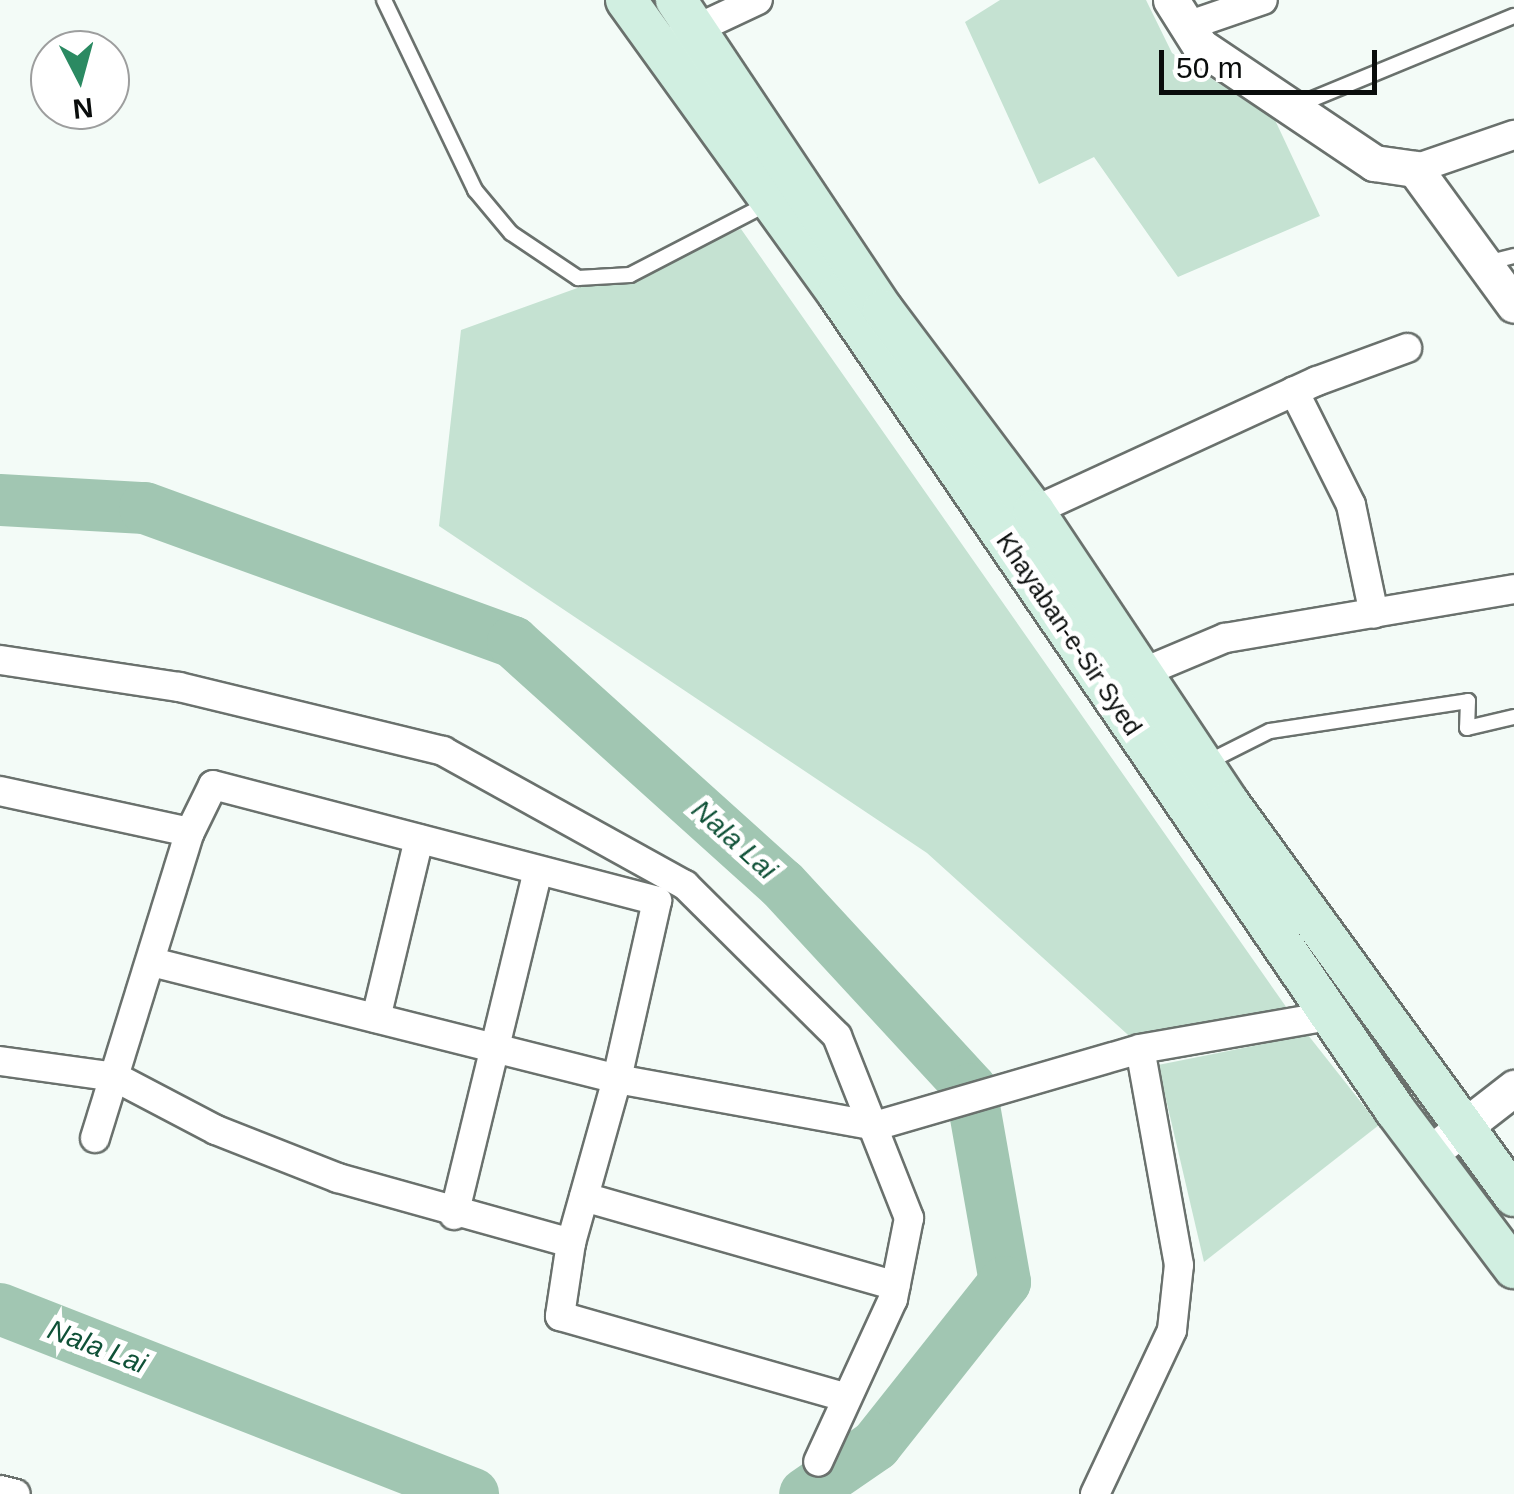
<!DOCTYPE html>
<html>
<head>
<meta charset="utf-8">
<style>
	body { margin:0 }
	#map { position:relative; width:1514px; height:1494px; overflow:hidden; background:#f3fbf7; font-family:Helvetica,sans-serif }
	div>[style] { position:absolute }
	.green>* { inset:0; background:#c5e2d2 }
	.river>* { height:52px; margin:-26px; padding:0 26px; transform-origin:26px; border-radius:26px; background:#a1c6b2 }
	.roads { filter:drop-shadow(2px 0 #6a716d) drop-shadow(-2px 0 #6a716d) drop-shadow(0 2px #6a716d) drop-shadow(0 -2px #6a716d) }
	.service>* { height:14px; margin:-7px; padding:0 7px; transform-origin:7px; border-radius:7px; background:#fff }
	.minor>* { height:28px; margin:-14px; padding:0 14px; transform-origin:14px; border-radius:14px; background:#fff }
	.tertiary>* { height:35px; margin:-17.5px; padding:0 17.5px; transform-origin:17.5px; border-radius:17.5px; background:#fff }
	.secondary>* { height:40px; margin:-20px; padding:0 20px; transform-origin:20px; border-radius:20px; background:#d1efe1 }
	span { translate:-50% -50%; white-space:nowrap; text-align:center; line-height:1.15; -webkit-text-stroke:10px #fff; paint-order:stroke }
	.street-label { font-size:25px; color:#0a0d0c }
	.water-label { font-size:28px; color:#0f5137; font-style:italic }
	.north { position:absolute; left:30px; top:30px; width:100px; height:100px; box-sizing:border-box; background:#fff; border:2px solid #9d9e9e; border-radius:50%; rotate:174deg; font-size:28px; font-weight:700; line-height:40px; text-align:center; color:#0a0d0c }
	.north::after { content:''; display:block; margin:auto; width:35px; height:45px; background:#2b8a62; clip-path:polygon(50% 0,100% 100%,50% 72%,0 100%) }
	.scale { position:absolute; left:1159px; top:50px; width:218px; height:45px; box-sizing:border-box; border:5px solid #0a0d0c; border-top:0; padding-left:12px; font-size:30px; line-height:35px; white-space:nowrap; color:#0a0d0c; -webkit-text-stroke:8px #fff; paint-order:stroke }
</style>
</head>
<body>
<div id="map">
	<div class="green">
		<i style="clip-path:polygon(1000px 0,1146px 0,1172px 53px,1275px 120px,1320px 216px,1178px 277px,1094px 157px,1039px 184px,965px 22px)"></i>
		<i style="clip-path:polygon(741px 229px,1296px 1021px,1137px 1043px,927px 853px,439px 526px,461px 330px)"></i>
		<i style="clip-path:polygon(1308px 1035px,1379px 1125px,1204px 1262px,1158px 1065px)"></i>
	</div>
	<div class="river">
		<i style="left:0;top:500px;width:145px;rotate:3.2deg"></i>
		<i style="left:145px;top:508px;width:392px;rotate:20deg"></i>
		<i style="left:513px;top:642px;width:362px;rotate:42deg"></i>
		<i style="left:782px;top:884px;width:279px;rotate:47.3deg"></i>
		<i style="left:971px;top:1089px;width:196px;rotate:80deg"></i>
		<i style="left:1005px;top:1282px;width:208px;rotate:128.4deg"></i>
		<i style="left:876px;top:1445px;width:86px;rotate:145.4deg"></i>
		<i style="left:0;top:1309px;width:508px;rotate:21.36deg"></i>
	</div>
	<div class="roads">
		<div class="service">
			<i style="left:384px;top:0;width:211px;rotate:64.4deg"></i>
			<i style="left:475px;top:190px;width:56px;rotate:50.1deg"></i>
			<i style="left:511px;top:233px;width:81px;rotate:33.9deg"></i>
			<i style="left:578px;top:278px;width:52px;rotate:-3.3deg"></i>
			<i style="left:630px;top:275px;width:154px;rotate:-27.4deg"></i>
			<i style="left:1298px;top:105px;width:234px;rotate:-22.4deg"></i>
			<i style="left:1486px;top:263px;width:29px;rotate:-14deg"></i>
			<i style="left:1208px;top:762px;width:69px;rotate:-26.6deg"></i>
			<i style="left:1270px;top:731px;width:200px;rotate:-8.6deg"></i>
			<i style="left:1468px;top:701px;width:27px;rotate:92deg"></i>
			<i style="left:1467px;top:728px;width:48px;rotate:-13.2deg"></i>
		</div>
		<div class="minor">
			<i style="left:1187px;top:26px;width:80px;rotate:-18.9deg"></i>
			<i style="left:679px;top:37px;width:87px;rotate:-25.1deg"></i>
			<i style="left:1415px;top:169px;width:105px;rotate:-19deg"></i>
			<i style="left:1294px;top:391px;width:127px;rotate:63.4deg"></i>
			<i style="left:1351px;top:505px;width:111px;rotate:78.1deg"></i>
			<i style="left:1034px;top:511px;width:311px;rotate:-24.7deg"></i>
			<i style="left:1317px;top:381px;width:96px;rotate:-20.1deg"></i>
			<i style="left:0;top:660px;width:181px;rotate:8.6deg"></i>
			<i style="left:179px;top:687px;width:272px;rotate:13.6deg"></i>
			<i style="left:443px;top:751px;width:277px;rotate:29deg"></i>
			<i style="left:685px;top:885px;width:214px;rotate:44.8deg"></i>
			<i style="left:837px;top:1036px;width:196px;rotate:68.4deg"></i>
			<i style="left:909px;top:1218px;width:83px;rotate:101.2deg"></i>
			<i style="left:893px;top:1299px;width:179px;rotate:114.7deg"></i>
			<i style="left:1144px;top:672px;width:88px;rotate:-22.8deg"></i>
			<i style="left:1225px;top:638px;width:293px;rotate:-9.6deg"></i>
			<i style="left:0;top:791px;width:194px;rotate:12.2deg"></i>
			<i style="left:152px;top:962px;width:479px;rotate:14.1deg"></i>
			<i style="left:617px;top:1079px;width:262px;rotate:10.3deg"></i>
			<i style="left:875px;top:1126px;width:276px;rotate:-16.2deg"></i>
			<i style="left:1140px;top:1049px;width:192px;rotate:-9.9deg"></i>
			<i style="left:376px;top:1018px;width:184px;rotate:-76.5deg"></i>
			<i style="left:0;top:1061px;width:116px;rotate:7.9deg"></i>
			<i style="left:115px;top:1077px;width:114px;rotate:27.7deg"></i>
			<i style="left:216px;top:1130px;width:131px;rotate:21.5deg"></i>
			<i style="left:338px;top:1178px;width:242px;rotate:15.6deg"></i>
			<i style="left:95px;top:1138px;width:320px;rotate:-72.8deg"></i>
			<i style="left:190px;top:832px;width:52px;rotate:-63.9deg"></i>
			<i style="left:213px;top:785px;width:459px;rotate:14.6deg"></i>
			<i style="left:657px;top:901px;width:182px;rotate:102.7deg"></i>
			<i style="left:617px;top:1079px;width:170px;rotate:105.7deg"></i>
			<i style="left:571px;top:1243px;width:74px;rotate:98.6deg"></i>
			<i style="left:560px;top:1316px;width:298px;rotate:15.9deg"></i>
			<i style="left:584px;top:1197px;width:324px;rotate:15.9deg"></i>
			<i style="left:454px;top:1215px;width:354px;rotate:-76.3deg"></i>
			<i style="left:0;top:1490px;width:16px;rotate:14deg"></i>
			<i style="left:1095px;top:1494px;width:181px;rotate:-64.8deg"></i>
			<i style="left:1172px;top:1330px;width:65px;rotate:-83.9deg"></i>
			<i style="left:1179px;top:1265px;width:219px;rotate:-100.2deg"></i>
		</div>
		<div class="tertiary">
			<i style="left:1171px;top:0;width:54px;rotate:57.8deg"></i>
			<i style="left:1200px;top:46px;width:210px;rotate:33.9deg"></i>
			<i style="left:1374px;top:163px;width:41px;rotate:8.3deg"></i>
			<i style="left:1415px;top:169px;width:168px;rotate:53.9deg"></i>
			<i style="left:1429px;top:1154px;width:108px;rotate:-37.8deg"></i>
		</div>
		<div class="secondary">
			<i style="left:626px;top:0;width:362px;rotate:54.2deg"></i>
			<i style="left:838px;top:294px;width:988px;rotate:55.68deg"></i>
			<i style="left:1395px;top:1110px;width:198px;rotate:53deg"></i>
			<i style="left:676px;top:0;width:373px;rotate:56.3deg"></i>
			<i style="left:883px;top:310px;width:251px;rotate:53.1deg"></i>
			<i style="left:1034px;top:511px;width:350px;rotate:56.3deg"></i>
			<i style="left:1228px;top:802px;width:487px;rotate:54deg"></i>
		</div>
	</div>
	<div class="street-label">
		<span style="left:1069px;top:634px;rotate:56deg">Khayaban-e-Sir Syed</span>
	</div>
	<div class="water-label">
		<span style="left:734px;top:840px;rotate:42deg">Nala Lai</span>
		<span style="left:97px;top:1347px;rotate:21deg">Nala Lai</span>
	</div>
	<div class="north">N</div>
	<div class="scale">50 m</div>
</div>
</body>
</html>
